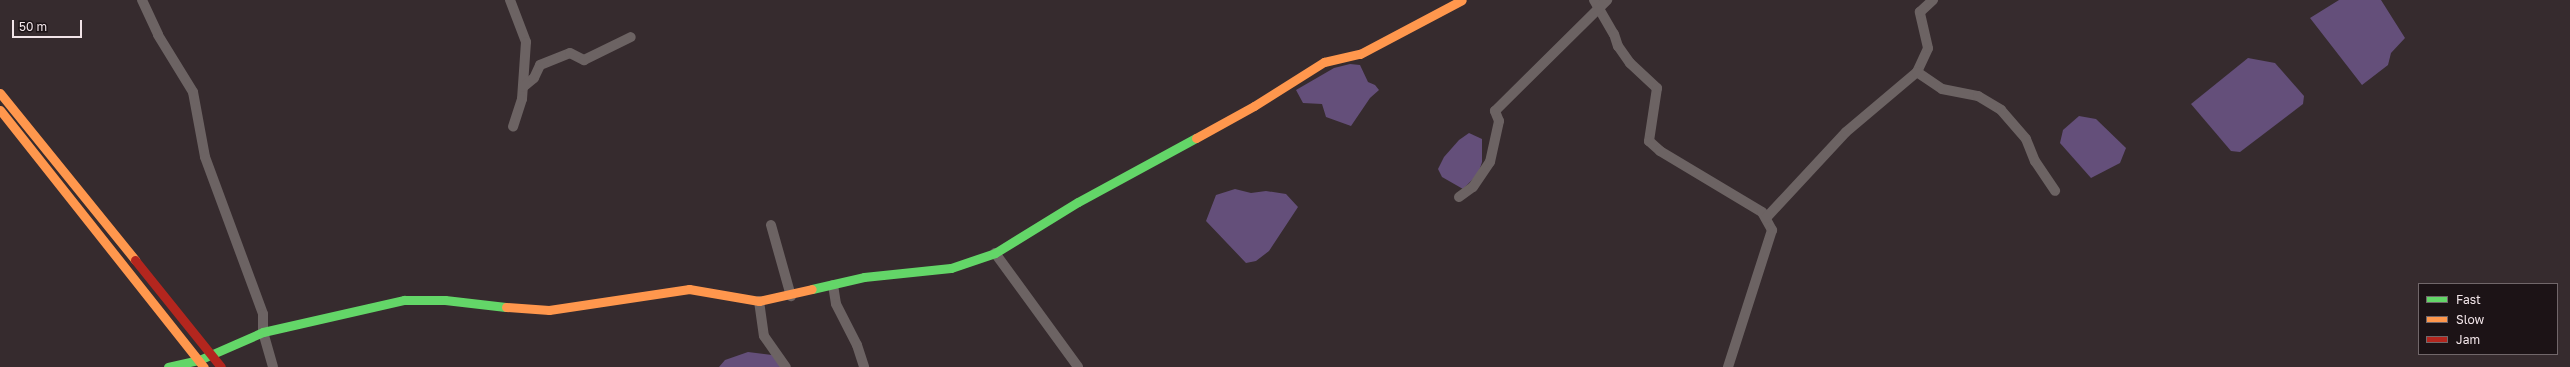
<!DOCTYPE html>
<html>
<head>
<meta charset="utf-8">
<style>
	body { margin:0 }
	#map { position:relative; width:2570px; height:367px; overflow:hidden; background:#362b2e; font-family:"Golos Text",sans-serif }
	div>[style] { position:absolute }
	.water>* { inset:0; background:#644f7a }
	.street>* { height:10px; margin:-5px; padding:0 5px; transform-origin:5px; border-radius:5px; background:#6c6363 }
	.fast>* { height:9px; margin:-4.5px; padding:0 4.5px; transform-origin:4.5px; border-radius:4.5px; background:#63d668 }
	.slow>* { height:9px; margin:-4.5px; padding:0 4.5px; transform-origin:4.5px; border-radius:4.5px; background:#ff974d }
	.jam>* { height:9px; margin:-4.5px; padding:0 4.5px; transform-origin:4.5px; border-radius:4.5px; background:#b3261e }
	span { translate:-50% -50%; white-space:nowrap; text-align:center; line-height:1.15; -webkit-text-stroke:3px #1c1316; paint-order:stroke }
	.legend { position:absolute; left:2418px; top:283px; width:140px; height:72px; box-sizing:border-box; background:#1c1316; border:1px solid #71676a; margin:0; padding:5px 7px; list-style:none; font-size:12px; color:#f1e4e8 }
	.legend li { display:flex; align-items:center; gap:8px; height:20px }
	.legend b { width:20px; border:1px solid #71676a }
	.scale { position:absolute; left:12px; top:20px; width:70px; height:18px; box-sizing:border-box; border:2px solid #f1e4e8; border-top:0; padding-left:5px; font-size:12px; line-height:14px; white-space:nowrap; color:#f1e4e8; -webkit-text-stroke:3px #1c1316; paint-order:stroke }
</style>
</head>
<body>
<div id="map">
	<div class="water">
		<i style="clip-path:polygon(2339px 0,2381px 0,2405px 38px,2391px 53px,2388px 65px,2362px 85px,2310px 18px)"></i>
		<i style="clip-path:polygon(2248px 58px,2275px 63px,2304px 96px,2303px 104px,2240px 152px,2231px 151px,2191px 104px)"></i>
		<i style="clip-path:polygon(1350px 64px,1360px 65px,1368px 82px,1375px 85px,1379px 90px,1370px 98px,1351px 126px,1326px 117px,1322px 104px,1303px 103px,1296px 90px,1334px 68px)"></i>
		<i style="clip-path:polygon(2079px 116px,2096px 119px,2126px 148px,2120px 163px,2091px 178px,2060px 143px,2063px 130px)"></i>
		<i style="clip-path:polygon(1469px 133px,1482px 139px,1482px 162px,1478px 174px,1463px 189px,1442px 177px,1438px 169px,1444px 157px,1459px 140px)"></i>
		<i style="clip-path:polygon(1235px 189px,1251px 193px,1266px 191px,1286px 194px,1298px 207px,1269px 251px,1256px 261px,1246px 263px,1206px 221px,1216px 195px)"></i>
		<i style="clip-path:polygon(748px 352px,772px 355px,783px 367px,719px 367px,725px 360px)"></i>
	</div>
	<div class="street">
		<i style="left:142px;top:0;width:38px;rotate:65deg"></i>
		<i style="left:158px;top:35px;width:67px;rotate:58.4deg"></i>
		<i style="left:193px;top:92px;width:66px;rotate:79.5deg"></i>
		<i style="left:205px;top:157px;width:167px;rotate:69.7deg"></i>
		<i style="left:263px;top:314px;width:18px;rotate:90deg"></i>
		<i style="left:263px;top:332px;width:36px;rotate:74deg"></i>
		<i style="left:510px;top:0;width:45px;rotate:69.1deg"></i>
		<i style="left:526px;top:42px;width:57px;rotate:94deg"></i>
		<i style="left:522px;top:99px;width:29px;rotate:108deg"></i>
		<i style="left:1594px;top:0;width:39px;rotate:60deg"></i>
		<i style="left:1614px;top:34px;width:13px;rotate:72deg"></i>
		<i style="left:1618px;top:46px;width:21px;rotate:55deg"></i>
		<i style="left:1630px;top:63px;width:37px;rotate:43deg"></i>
		<i style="left:1657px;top:88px;width:54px;rotate:98.6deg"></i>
		<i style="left:1649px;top:141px;width:15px;rotate:42deg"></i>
		<i style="left:1660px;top:151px;width:119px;rotate:30.9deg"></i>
		<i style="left:1762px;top:212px;width:21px;rotate:61deg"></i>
		<i style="left:1772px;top:230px;width:144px;rotate:107.8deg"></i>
		<i style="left:1917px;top:72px;width:26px;rotate:-65deg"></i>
		<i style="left:1928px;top:48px;width:37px;rotate:-103deg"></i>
		<i style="left:1920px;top:12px;width:18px;rotate:-43deg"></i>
		<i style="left:523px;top:87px;width:14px;rotate:-39deg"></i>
		<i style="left:534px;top:78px;width:14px;rotate:-65deg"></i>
		<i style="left:540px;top:65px;width:32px;rotate:-22deg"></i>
		<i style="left:570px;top:53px;width:16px;rotate:27deg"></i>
		<i style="left:584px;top:60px;width:52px;rotate:-26.1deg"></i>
		<i style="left:1459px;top:197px;width:17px;rotate:-36deg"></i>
		<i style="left:1473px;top:187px;width:30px;rotate:-56deg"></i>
		<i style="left:1490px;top:162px;width:42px;rotate:-77.6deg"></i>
		<i style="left:1499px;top:121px;width:11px;rotate:-112deg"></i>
		<i style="left:1495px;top:111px;width:158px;rotate:-44.7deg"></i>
		<i style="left:1766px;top:218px;width:117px;rotate:-47.1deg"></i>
		<i style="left:1846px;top:132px;width:93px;rotate:-40.2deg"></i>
		<i style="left:1917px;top:72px;width:30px;rotate:34deg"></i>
		<i style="left:1942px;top:89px;width:37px;rotate:11deg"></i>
		<i style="left:1978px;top:96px;width:27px;rotate:31deg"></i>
		<i style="left:2001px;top:110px;width:38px;rotate:49deg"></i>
		<i style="left:2026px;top:139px;width:24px;rotate:68deg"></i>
		<i style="left:2035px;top:161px;width:36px;rotate:56deg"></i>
		<i style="left:771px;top:225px;width:74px;rotate:74.3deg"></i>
		<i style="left:995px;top:253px;width:141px;rotate:53.9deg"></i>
		<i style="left:833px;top:285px;width:19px;rotate:81deg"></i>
		<i style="left:836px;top:304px;width:46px;rotate:62.9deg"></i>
		<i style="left:857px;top:345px;width:23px;rotate:72deg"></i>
		<i style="left:759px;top:301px;width:35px;rotate:82deg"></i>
		<i style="left:764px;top:336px;width:38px;rotate:55deg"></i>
	</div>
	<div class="fast">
		<i style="left:812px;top:289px;width:53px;rotate:-13deg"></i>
		<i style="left:864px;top:277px;width:87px;rotate:-5.9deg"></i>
		<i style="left:951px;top:268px;width:46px;rotate:-18.8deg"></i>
		<i style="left:995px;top:253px;width:97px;rotate:-31.6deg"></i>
		<i style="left:1078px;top:202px;width:134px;rotate:-28.5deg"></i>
		<i style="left:168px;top:367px;width:32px;rotate:-13deg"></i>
		<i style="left:199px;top:360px;width:70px;rotate:-23.6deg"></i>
		<i style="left:263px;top:332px;width:145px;rotate:-12.8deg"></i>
		<i style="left:404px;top:300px;width:41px"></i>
		<i style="left:445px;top:300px;width:61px;rotate:6.5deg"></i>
	</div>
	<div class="slow">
		<i style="left:0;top:93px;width:215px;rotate:51deg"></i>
		<i style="left:0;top:110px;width:328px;rotate:51.6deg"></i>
		<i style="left:1196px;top:138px;width:66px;rotate:-28.9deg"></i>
		<i style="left:1254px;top:106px;width:83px;rotate:-32.2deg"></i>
		<i style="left:1324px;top:62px;width:37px;rotate:-13deg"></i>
		<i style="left:1360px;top:54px;width:115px;rotate:-27.9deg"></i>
		<i style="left:506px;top:307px;width:43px;rotate:4deg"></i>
		<i style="left:549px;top:310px;width:142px;rotate:-8.5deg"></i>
		<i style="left:689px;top:289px;width:71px;rotate:9.7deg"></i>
		<i style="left:759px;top:301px;width:54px;rotate:-12.8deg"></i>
	</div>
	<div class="jam">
		<i style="left:135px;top:260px;width:137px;rotate:51.2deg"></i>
	</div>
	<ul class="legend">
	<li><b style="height:5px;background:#63d668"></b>Fast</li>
	<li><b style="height:5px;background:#ff974d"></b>Slow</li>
	<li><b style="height:5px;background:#b3261e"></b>Jam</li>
	</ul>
	<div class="scale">50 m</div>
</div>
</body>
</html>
